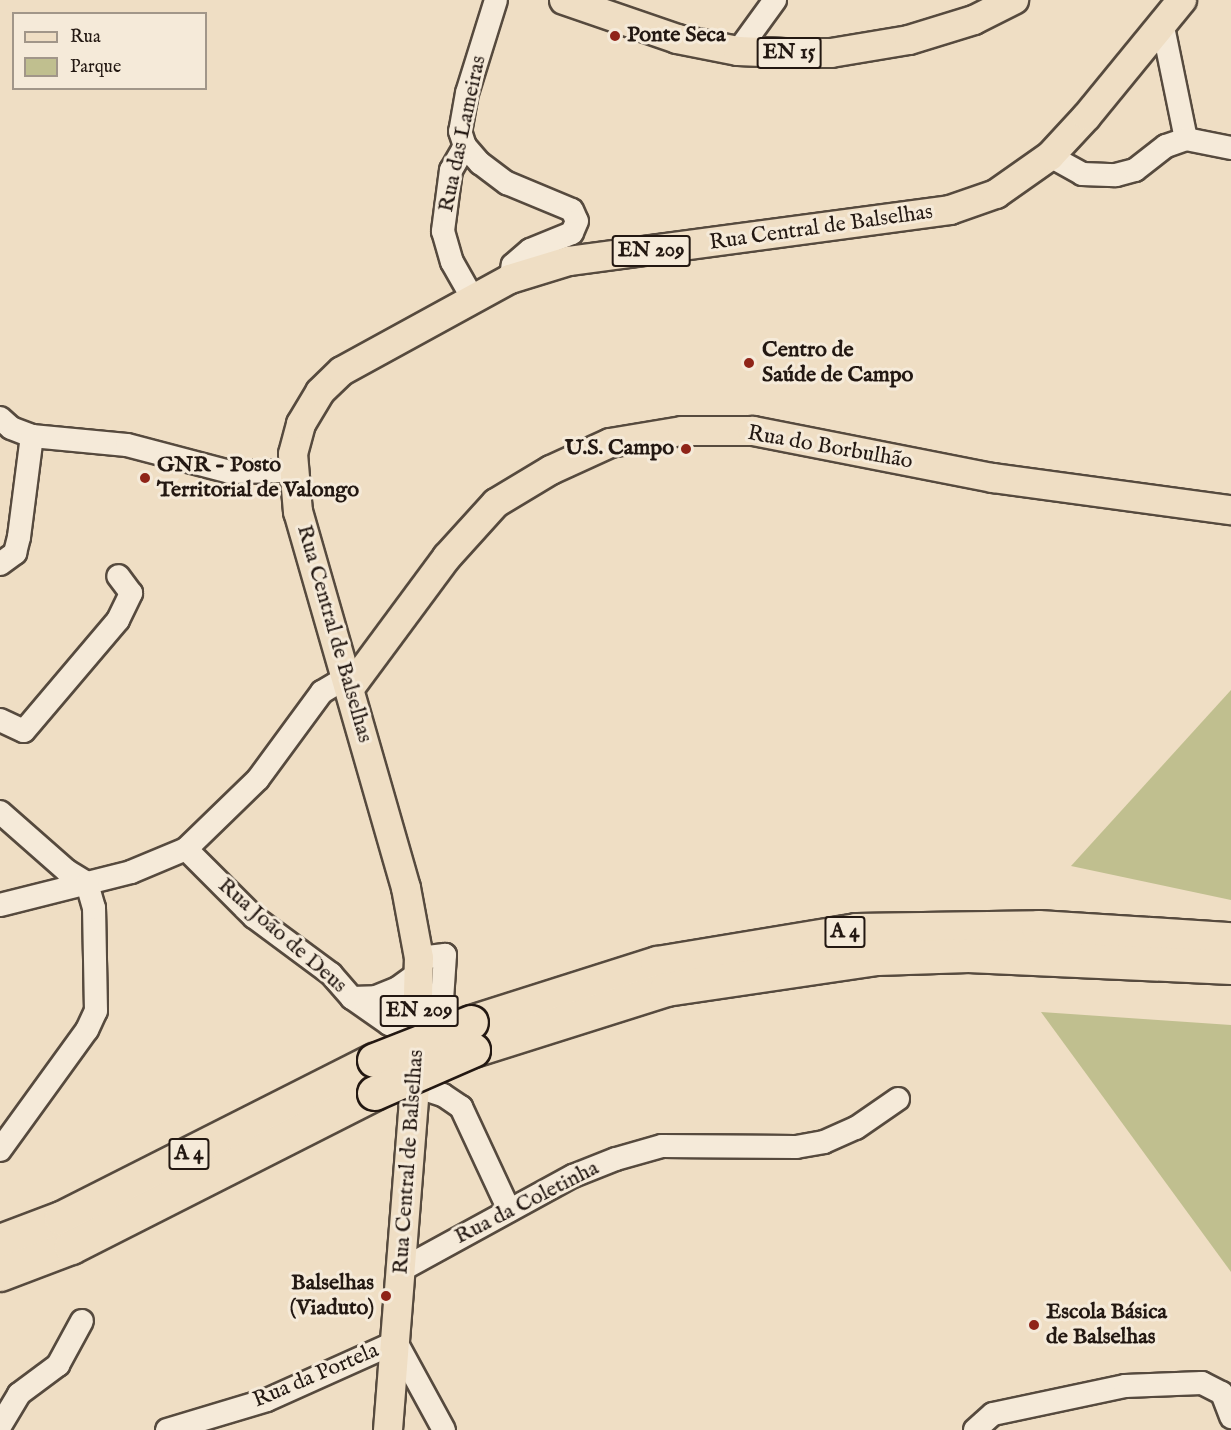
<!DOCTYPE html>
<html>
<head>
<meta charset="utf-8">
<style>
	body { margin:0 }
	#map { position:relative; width:1231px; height:1430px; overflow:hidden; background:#efdec4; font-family:"IM FELL English",serif }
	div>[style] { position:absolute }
	.green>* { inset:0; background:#c0bf8f }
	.roads { filter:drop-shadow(2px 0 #564a3e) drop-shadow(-2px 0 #564a3e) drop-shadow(0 2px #564a3e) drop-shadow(0 -2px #564a3e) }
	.minor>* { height:22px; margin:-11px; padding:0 11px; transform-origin:11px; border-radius:11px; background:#f5ead9 }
	.major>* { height:28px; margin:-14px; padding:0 14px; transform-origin:14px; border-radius:14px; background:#efdec4 }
	.highway>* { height:33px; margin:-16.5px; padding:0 16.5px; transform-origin:16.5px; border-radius:16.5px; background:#efdec4 }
	.bridges { filter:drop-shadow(2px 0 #231812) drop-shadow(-2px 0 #231812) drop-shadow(0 2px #231812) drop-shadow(0 -2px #231812) }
	.highway-bridge>* { height:33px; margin:-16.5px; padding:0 16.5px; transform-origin:16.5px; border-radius:16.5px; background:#efdec4 }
	.dots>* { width:16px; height:16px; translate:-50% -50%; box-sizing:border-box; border:3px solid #f5ead9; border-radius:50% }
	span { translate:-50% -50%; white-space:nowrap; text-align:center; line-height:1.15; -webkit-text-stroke:6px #f5ead9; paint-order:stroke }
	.shield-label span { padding:2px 4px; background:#f5ead9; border:2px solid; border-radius:4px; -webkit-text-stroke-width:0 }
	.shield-label { font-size:21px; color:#231812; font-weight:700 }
	.poi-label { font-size:22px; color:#231812; font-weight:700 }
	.left { translate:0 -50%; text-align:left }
	.right { translate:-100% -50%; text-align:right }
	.street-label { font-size:22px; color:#231812 }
	.legend { position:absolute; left:12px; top:12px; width:195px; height:78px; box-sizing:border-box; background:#f5ead9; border:2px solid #a19689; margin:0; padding:8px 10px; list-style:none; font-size:18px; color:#231812 }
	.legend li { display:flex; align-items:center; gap:12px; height:30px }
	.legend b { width:30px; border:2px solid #a19689 }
</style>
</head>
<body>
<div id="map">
	<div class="green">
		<i style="clip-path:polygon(1231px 690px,1231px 900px,1071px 866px)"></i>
		<i style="clip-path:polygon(1041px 1012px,1231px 1025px,1231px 1272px)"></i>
	</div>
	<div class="roads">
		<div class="minor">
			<i style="left:496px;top:0;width:97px;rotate:107.3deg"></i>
			<i style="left:467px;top:93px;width:39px;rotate:100deg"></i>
			<i style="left:460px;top:131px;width:16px;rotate:72deg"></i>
			<i style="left:465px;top:146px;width:23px;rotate:49deg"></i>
			<i style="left:480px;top:163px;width:34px;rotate:37deg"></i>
			<i style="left:507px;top:183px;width:70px;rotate:22.6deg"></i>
			<i style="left:572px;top:210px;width:12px;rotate:66deg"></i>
			<i style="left:577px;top:221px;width:13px;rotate:113deg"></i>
			<i style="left:572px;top:233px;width:45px;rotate:158deg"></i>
			<i style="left:530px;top:250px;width:23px;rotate:139deg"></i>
			<i style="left:513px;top:265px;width:14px;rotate:102deg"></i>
			<i style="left:1162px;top:22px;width:119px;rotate:78.4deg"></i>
			<i style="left:738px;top:51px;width:63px;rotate:-54deg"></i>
			<i style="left:465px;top:146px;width:28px;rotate:120deg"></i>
			<i style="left:451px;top:170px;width:62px;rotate:97.5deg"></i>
			<i style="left:443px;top:231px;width:32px;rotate:74deg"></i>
			<i style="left:452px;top:262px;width:43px;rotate:60.4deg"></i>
			<i style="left:1050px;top:156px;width:37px;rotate:29deg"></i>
			<i style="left:1082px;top:174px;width:34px;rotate:2deg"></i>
			<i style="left:1116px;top:175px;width:20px;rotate:-15deg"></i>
			<i style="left:1135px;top:170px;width:39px;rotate:-38deg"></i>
			<i style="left:1166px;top:146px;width:21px;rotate:-19deg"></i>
			<i style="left:1186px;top:139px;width:46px;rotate:11.3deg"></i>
			<i style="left:0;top:418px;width:15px;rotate:42deg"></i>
			<i style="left:11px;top:428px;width:22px;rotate:21deg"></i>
			<i style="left:32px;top:436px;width:95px;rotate:5.4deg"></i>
			<i style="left:127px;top:445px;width:106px;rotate:14.7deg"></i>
			<i style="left:230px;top:472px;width:63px;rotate:-0.9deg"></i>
			<i style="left:0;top:564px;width:19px;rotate:-36deg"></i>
			<i style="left:15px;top:553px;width:16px;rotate:-76deg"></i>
			<i style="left:19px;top:537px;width:102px;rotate:-82.7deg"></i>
			<i style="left:0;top:720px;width:26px;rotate:25deg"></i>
			<i style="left:24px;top:731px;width:145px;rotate:-49.7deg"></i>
			<i style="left:118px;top:620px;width:30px;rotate:-64deg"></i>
			<i style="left:131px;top:593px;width:21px;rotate:-127deg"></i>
			<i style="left:0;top:812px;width:89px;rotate:41.4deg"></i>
			<i style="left:67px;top:871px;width:23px;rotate:31deg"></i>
			<i style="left:186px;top:849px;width:96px;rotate:45deg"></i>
			<i style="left:254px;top:917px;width:96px;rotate:36.5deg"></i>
			<i style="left:331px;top:974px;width:32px;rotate:49deg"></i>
			<i style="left:352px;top:998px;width:45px;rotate:35.1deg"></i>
			<i style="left:389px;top:1024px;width:16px;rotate:15deg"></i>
			<i style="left:404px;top:1028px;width:16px;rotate:-18deg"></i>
			<i style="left:0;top:905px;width:135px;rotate:-14.1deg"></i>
			<i style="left:131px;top:872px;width:60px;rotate:-22.7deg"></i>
			<i style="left:186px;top:849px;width:100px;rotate:-44.2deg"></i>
			<i style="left:258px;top:779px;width:108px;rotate:-53.7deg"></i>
			<i style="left:322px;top:692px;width:29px;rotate:-31deg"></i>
			<i style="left:419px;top:958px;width:26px;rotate:-7deg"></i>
			<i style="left:445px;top:955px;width:91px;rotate:93.8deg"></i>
			<i style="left:352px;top:998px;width:24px;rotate:-2deg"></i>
			<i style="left:376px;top:997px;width:24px;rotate:-22deg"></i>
			<i style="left:398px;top:988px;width:26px;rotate:-36deg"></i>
			<i style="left:415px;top:1086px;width:29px;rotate:18deg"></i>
			<i style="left:443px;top:1095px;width:22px;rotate:34deg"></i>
			<i style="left:461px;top:1107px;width:114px;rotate:65deg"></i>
			<i style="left:0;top:1150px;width:148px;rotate:-54.1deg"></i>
			<i style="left:87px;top:1030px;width:21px;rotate:-65deg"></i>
			<i style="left:96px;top:1011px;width:103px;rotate:-91.1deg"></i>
			<i style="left:94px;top:908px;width:26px;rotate:-106deg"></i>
			<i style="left:401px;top:1270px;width:196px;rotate:-28.7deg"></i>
			<i style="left:573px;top:1176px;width:46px;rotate:-21.6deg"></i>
			<i style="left:616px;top:1159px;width:48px;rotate:-15.8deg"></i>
			<i style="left:662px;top:1146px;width:134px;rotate:0.4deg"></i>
			<i style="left:796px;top:1147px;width:28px;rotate:-10deg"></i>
			<i style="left:824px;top:1142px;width:35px;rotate:-24deg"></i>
			<i style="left:856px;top:1128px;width:51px;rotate:-34.6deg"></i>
			<i style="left:0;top:1426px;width:37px;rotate:-59deg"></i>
			<i style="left:19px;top:1394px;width:49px;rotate:-36.6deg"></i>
			<i style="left:58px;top:1365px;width:50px;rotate:-61.4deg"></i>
			<i style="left:167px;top:1430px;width:104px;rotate:-16.7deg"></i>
			<i style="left:267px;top:1400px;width:141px;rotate:-24.2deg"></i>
			<i style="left:396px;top:1342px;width:100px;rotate:61.4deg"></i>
			<i style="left:975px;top:1430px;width:24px;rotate:-42deg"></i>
			<i style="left:993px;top:1414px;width:135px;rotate:-12deg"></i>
			<i style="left:1125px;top:1386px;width:77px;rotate:-2.2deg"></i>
			<i style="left:1202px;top:1383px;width:22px;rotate:27deg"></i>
			<i style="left:1222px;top:1393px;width:26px;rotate:69deg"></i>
		</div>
		<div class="major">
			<i style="left:564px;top:0;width:120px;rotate:19deg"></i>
			<i style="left:677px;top:39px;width:62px;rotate:11.1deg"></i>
			<i style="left:738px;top:51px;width:47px;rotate:2.4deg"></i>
			<i style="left:785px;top:53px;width:46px"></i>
			<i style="left:831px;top:53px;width:79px;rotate:-9.5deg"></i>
			<i style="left:909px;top:40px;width:68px;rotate:-17.1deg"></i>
			<i style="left:974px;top:20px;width:45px;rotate:-26.6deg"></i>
			<i style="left:350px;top:688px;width:163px;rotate:-53.5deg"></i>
			<i style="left:447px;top:557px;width:73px;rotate:-47.8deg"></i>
			<i style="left:496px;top:503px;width:64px;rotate:-31deg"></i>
			<i style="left:551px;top:470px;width:65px;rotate:-24.6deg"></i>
			<i style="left:610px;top:443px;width:73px;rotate:-9.5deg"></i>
			<i style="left:682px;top:431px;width:71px"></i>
			<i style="left:753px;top:431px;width:245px;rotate:11.1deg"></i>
			<i style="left:993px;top:478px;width:240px;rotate:7.7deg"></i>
			<i style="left:388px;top:1430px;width:360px;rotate:-85.5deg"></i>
			<i style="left:416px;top:1071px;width:113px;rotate:-88.5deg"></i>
			<i style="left:419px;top:958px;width:71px;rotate:-100.5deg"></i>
			<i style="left:406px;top:888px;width:391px;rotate:-106deg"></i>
			<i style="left:298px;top:512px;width:58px;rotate:-94.9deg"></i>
			<i style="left:293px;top:454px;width:31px;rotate:-75deg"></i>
			<i style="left:301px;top:424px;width:37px;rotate:-59deg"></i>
			<i style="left:320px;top:392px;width:30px;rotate:-44deg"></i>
			<i style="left:342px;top:371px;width:192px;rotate:-28.7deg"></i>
			<i style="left:510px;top:279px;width:62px;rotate:-17deg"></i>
			<i style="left:569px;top:261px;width:384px;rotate:-7.6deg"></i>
			<i style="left:950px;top:210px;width:49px;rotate:-19.2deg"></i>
			<i style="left:996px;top:194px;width:66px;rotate:-35.1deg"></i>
			<i style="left:1050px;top:156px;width:54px;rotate:-47.2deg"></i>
			<i style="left:1087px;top:116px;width:150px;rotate:-50.7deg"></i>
		</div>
		<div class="highway">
			<i style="left:471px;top:1022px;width:195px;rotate:-17.6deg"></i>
			<i style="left:657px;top:963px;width:202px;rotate:-9.4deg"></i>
			<i style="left:856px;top:930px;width:182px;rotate:-0.9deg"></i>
			<i style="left:1038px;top:927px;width:193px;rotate:3.6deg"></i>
			<i style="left:473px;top:1050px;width:202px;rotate:-17.5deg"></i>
			<i style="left:666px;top:989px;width:213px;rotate:-8.4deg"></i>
			<i style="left:877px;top:958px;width:91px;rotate:-1.9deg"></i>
			<i style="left:968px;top:955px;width:263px;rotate:2.6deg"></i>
			<i style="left:0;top:1241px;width:65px;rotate:-20.7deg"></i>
			<i style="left:61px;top:1218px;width:351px;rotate:-26.8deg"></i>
			<i style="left:0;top:1274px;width:76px;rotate:-20.8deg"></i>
			<i style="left:71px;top:1247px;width:340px;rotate:-26.9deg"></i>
		</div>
	</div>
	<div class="bridges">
		<div class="highway-bridge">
			<i style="left:374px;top:1060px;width:104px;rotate:-21.4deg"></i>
			<i style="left:374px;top:1093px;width:108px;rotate:-23.5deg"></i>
		</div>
	</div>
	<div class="dots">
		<i style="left:615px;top:36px;background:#8f2418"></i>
		<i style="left:749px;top:363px;background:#8f2418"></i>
		<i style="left:686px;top:449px;background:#8f2418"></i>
		<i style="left:145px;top:478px;background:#8f2418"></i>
		<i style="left:386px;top:1296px;background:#8f2418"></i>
		<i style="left:1034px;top:1325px;background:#8f2418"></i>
	</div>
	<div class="shield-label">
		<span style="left:789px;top:53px">EN 15</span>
		<span style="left:651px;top:251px">EN 209</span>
		<span style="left:845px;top:932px">A 4</span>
		<span style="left:419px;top:1011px">EN 209</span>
		<span style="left:189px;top:1154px">A 4</span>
	</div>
	<div class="poi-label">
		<span class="left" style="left:627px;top:36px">Ponte Seca</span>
		<span class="left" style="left:762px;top:363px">Centro de<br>Saúde de Campo</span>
		<span class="right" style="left:674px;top:449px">U.S. Campo</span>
		<span class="left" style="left:157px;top:478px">GNR - Posto<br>Territorial de Valongo</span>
		<span class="right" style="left:374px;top:1296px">Balselhas<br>(Viaduto)</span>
		<span class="left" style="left:1046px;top:1325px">Escola Básica<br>de Balselhas</span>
	</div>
	<div class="street-label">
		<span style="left:463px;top:134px;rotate:-78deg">Rua das Lameiras</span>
		<span style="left:821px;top:228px;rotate:-8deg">Rua Central de Balselhas</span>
		<span style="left:830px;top:448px;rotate:10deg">Rua do Borbulhão</span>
		<span style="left:334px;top:634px;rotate:74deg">Rua Central de Balselhas</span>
		<span style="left:282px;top:936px;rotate:41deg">Rua João de Deus</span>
		<span style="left:409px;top:1162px;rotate:-86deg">Rua Central de Balselhas</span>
		<span style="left:527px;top:1203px;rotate:-27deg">Rua da Coletinha</span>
		<span style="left:316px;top:1376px;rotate:-23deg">Rua da Portela</span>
	</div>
	<ul class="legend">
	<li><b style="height:8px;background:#efdec4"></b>Rua</li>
	<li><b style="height:16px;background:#c0bf8f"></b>Parque</li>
	</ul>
</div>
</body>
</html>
